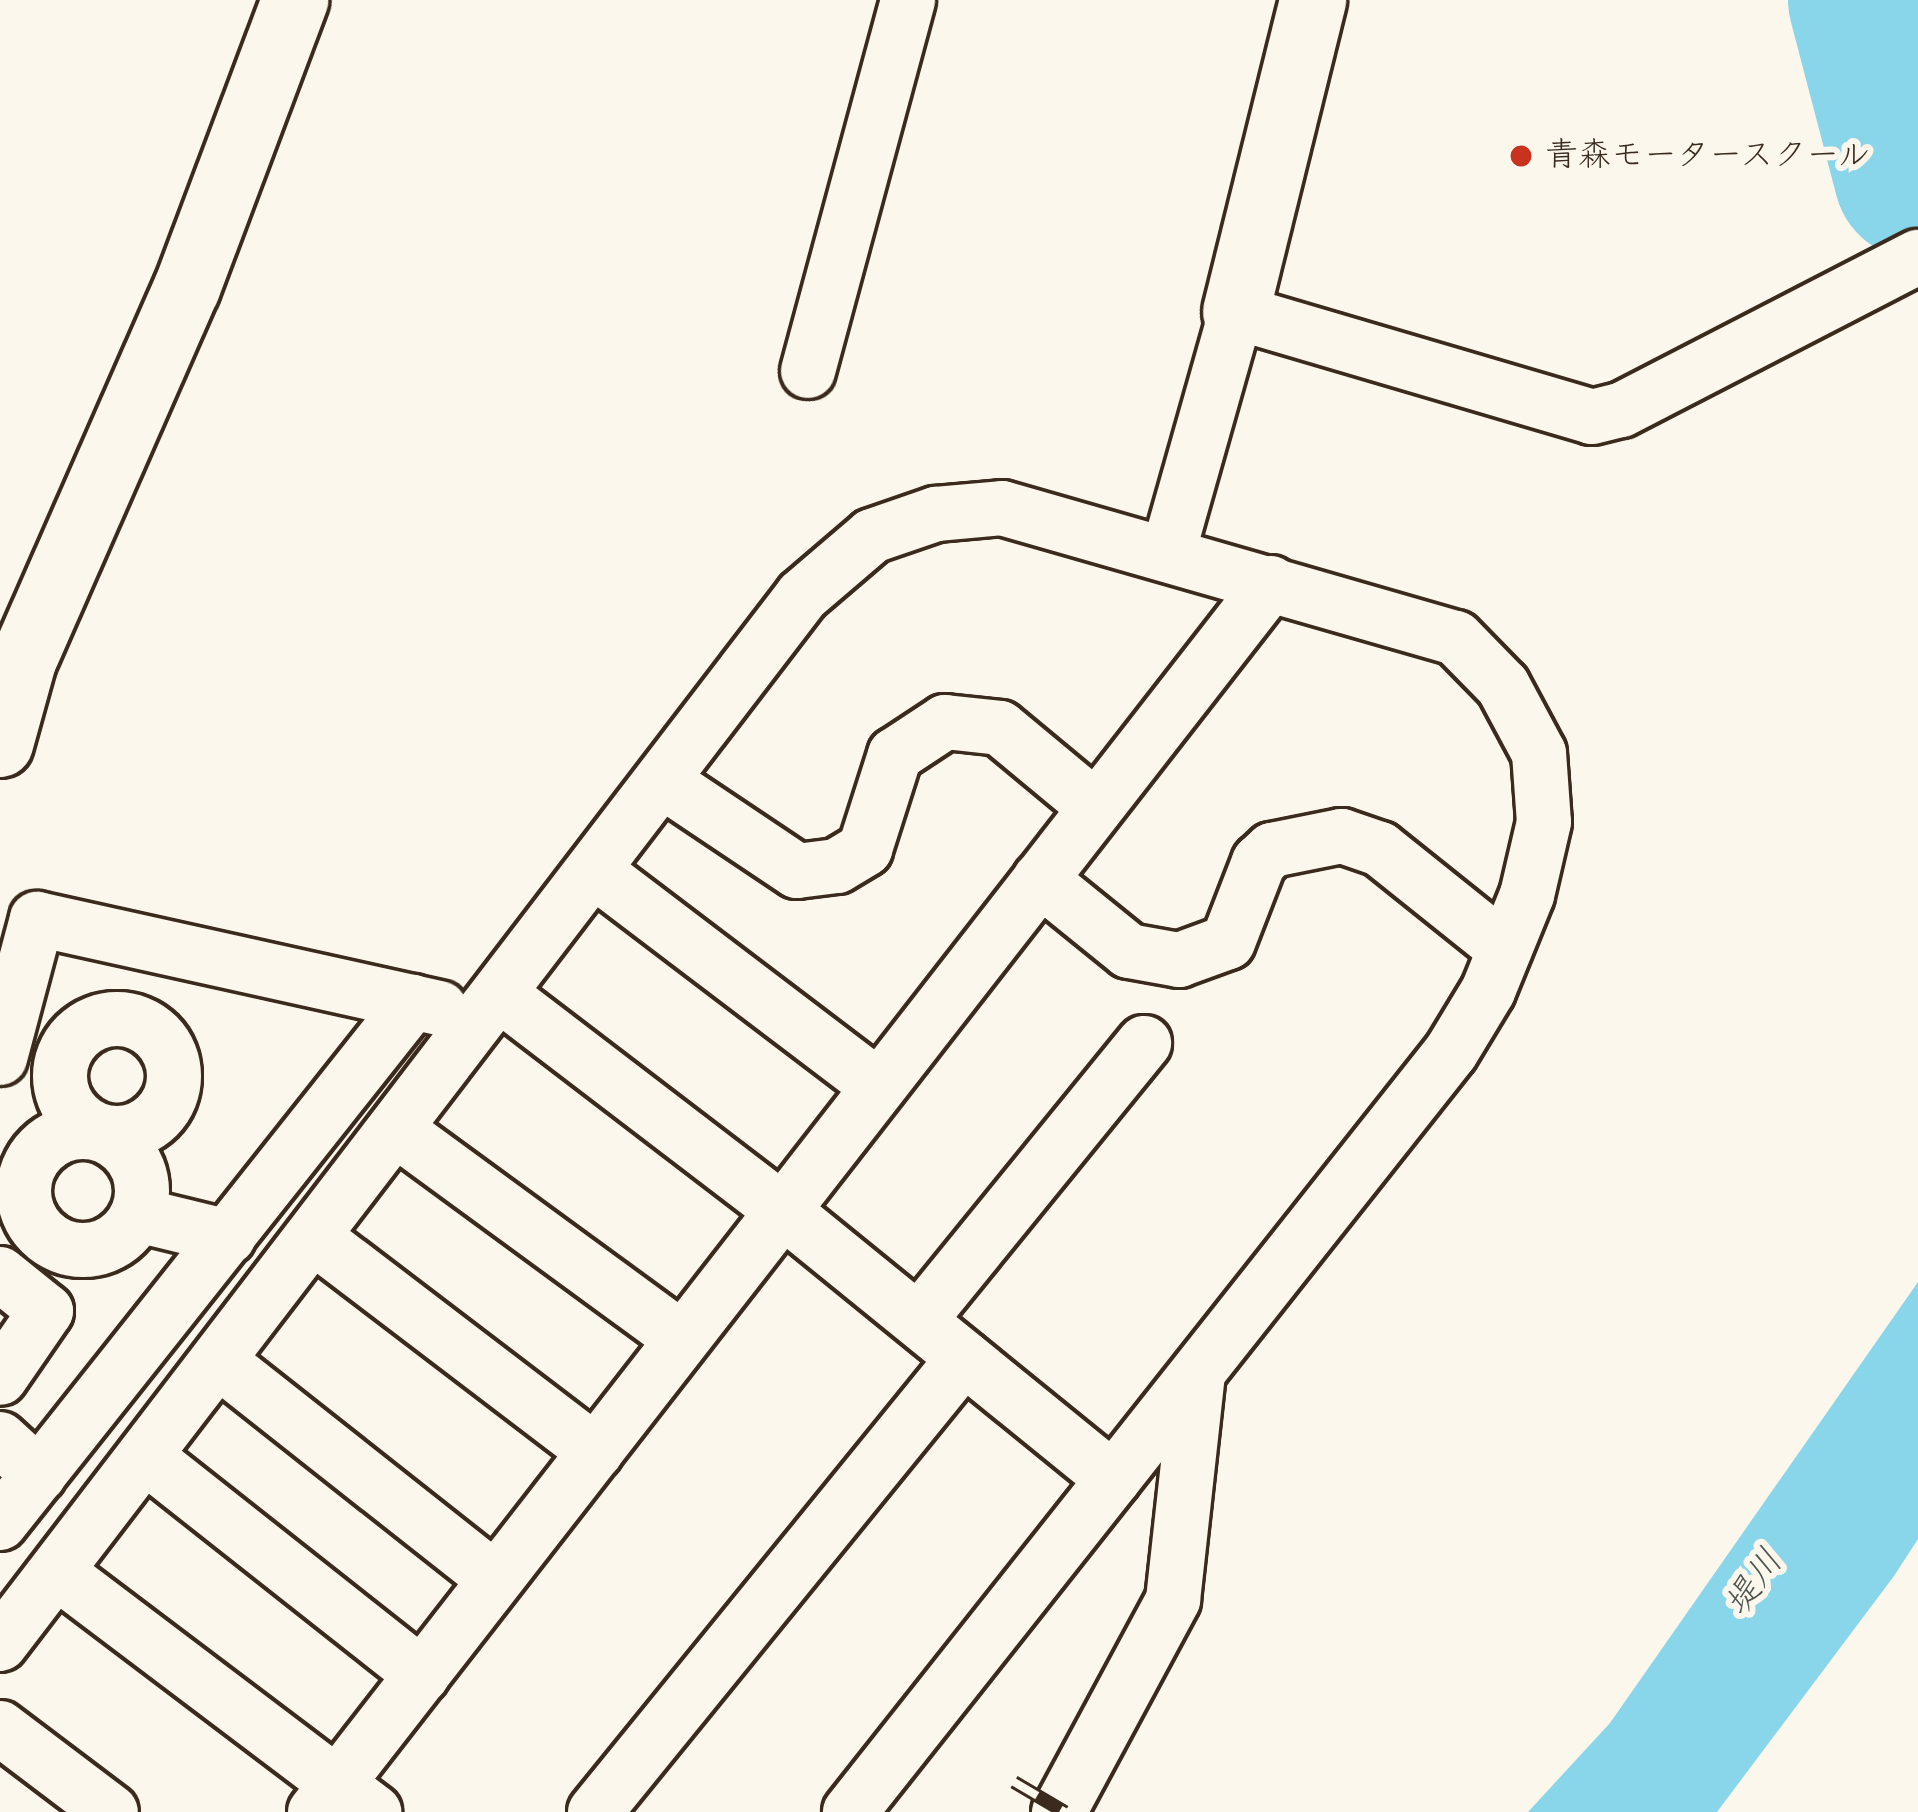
<!DOCTYPE html>
<html>
<head>
<meta charset="utf-8">
<style>
	body { margin:0 }
	#map { position:relative; width:1918px; height:1812px; overflow:hidden; background:#fbf7ec; font-family:"Balsamiq Sans","Klee One",sans-serif }
	div>[style] { position:absolute }
	.water>* { inset:0; background:#89d5e9 }
	.river>* { height:168px; margin:-84px; padding:0 84px; transform-origin:84px; border-radius:84px; background:#89d5e9 }
	.roads { filter:drop-shadow(3px 0 #3b2a1e) drop-shadow(-3px 0 #3b2a1e) drop-shadow(0 3px #3b2a1e) drop-shadow(0 -3px #3b2a1e) }
	.lane>* { height:54px; margin:-27px; padding:0 27px; transform-origin:27px; border-radius:27px; background:#fbf7ec }
	.lane>.ring { margin:-27px; padding:0; box-sizing:content-box; background:none; border:54px solid #fbf7ec; border-radius:50% }
	.street>* { height:66px; margin:-33px; padding:0 33px; transform-origin:33px; border-radius:33px; background:#fbf7ec }
	.rail>* { height:14px; margin-top:-7px; transform-origin:0; background:repeating-linear-gradient(90deg,#fbf7ec 0 27px,#3b2a1e 0 54px); box-sizing:border-box; border-block:3px solid #3b2a1e }
	.dots>* { width:33px; height:33px; translate:-50% -50%; box-sizing:border-box; border:6px solid #fbf7ec; border-radius:50% }
	span { translate:-50% -50%; white-space:nowrap; text-align:center; line-height:1.15; -webkit-text-stroke:12px #fbf7ec; paint-order:stroke }
	.poi-label { font-size:33px; color:#3b2a1e }
	.left { translate:0 -50%; text-align:left }
	.water-label { font-size:36px; color:#4e5551; font-style:italic }
</style>
</head>
<body>
<div id="map">
	<div class="water">
		<i style="clip-path:polygon(1918px 1282px,1918px 1539px,1894px 1576px,1717px 1812px,1528px 1812px,1610px 1723px)"></i>
	</div>
	<div class="river">
		<i style="left:1872px;top:0;width:181px;rotate:75.3deg"></i>
	</div>
	<div class="roads">
		<div class="lane">
			<i style="left:808px;top:371px;width:384px;rotate:-74.9deg"></i>
			<i style="left:1168px;top:553px;width:250px;rotate:-74.2deg"></i>
			<i style="left:1236px;top:312px;width:371px;rotate:16.4deg"></i>
			<i style="left:1592px;top:417px;width:30px;rotate:-14deg"></i>
			<i style="left:1621px;top:410px;width:334px;rotate:-27.3deg"></i>
			<i style="left:664px;top:782px;width:160px;rotate:33.8deg"></i>
			<i style="left:797px;top:871px;width:40px;rotate:-7.1deg"></i>
			<i style="left:837px;top:866px;width:33px;rotate:-31deg"></i>
			<i style="left:865px;top:849px;width:99px;rotate:-72.3deg"></i>
			<i style="left:895px;top:755px;width:60px;rotate:-33.4deg"></i>
			<i style="left:945px;top:722px;width:55px;rotate:6.2deg"></i>
			<i style="left:1000px;top:728px;width:124px;rotate:39.7deg"></i>
			<i style="left:596px;top:872px;width:355px;rotate:37.2deg"></i>
			<i style="left:1040px;top:879px;width:114px;rotate:39deg"></i>
			<i style="left:1129px;top:951px;width:51px;rotate:10.2deg"></i>
			<i style="left:1179px;top:960px;width:52px;rotate:-20.2deg"></i>
			<i style="left:1228px;top:942px;width:86px;rotate:-68.8deg"></i>
			<i style="left:1259px;top:862px;width:18px;rotate:-43deg"></i>
			<i style="left:1272px;top:850px;width:71px;rotate:-11.3deg"></i>
			<i style="left:1342px;top:836px;width:40px;rotate:18.9deg"></i>
			<i style="left:1380px;top:849px;width:160px;rotate:38.7deg"></i>
			<i style="left:502px;top:996px;width:352px;rotate:37.4deg"></i>
			<i style="left:782px;top:1210px;width:427px;rotate:39.1deg"></i>
			<i class="ring" style="left:60px;top:1019px;width:60px;height:60px"></i>
			<i style="left:0;top:1058px;width:144px;rotate:-75.1deg"></i>
			<i style="left:37px;top:919px;width:413px;rotate:12.5deg"></i>
			<i style="left:398px;top:1131px;width:352px;rotate:36.2deg"></i>
			<i class="ring" style="left:24px;top:1132px;width:64px;height:64px"></i>
			<i style="left:138px;top:1215px;width:93px;rotate:13.7deg"></i>
			<i style="left:315px;top:1238px;width:353px;rotate:37.3deg"></i>
			<i style="left:0;top:1274px;width:59px;rotate:38.8deg"></i>
			<i style="left:46px;top:1311px;width:81px;rotate:124.5deg"></i>
			<i style="left:919px;top:1320px;width:357px;rotate:-50.9deg"></i>
			<i style="left:220px;top:1362px;width:350px;rotate:38.3deg"></i>
			<i style="left:0;top:1439px;width:53px;rotate:42.7deg"></i>
			<i style="left:146px;top:1457px;width:352px;rotate:38.3deg"></i>
			<i style="left:0;top:1523px;width:665px;rotate:-51.6deg"></i>
			<i style="left:57px;top:1572px;width:398px;rotate:37.1deg"></i>
			<i style="left:0;top:1644px;width:1320px;rotate:-52.57deg"></i>
			<i style="left:802px;top:596px;width:92px;rotate:-40.6deg"></i>
			<i style="left:872px;top:536px;width:68px;rotate:-19deg"></i>
			<i style="left:936px;top:514px;width:66px;rotate:-5.2deg"></i>
			<i style="left:1002px;top:508px;width:472px;rotate:16deg"></i>
			<i style="left:1456px;top:638px;width:67px;rotate:45.6deg"></i>
			<i style="left:1503px;top:686px;width:76px;rotate:61.8deg"></i>
			<i style="left:1539px;top:753px;width:69px;rotate:85.9deg"></i>
			<i style="left:1544px;top:822px;width:75px;rotate:103.1deg"></i>
			<i style="left:1527px;top:895px;width:104px;rotate:112.1deg"></i>
			<i style="left:1488px;top:991px;width:71px;rotate:121.2deg"></i>
			<i style="left:1451px;top:1052px;width:969px;rotate:128.34deg"></i>
			<i style="left:0;top:1728px;width:139px;rotate:37.1deg"></i>
			<i style="left:315px;top:1812px;width:1557px;rotate:-52.12deg"></i>
			<i style="left:595px;top:1812px;width:585px;rotate:-50.9deg"></i>
			<i style="left:1059px;top:1812px;width:241px;rotate:-61.7deg"></i>
			<i style="left:1173px;top:1600px;width:229px;rotate:-83.7deg"></i>
		</div>
		<div class="street">
			<i style="left:1236px;top:312px;width:321px;rotate:-76.1deg"></i>
			<i style="left:0;top:744px;width:86px;rotate:-74.5deg"></i>
			<i style="left:23px;top:661px;width:407px;rotate:-66.3deg"></i>
			<i style="left:187px;top:288px;width:308px;rotate:-69.4deg"></i>
		</div>
	</div>
	<div class="rail">
		<i style="left:1014px;top:1782px;width:59px;rotate:30.5deg"></i>
	</div>
	<div class="dots">
		<i style="left:1521px;top:156px;background:#c8321e"></i>
	</div>
	<div class="poi-label">
		<span class="left" style="left:1545px;top:156px">青森モータースクール</span>
	</div>
	<div class="water-label">
		<span style="left:1754px;top:1583px;rotate:-54deg">堤川</span>
	</div>
</div>
</body>
</html>
